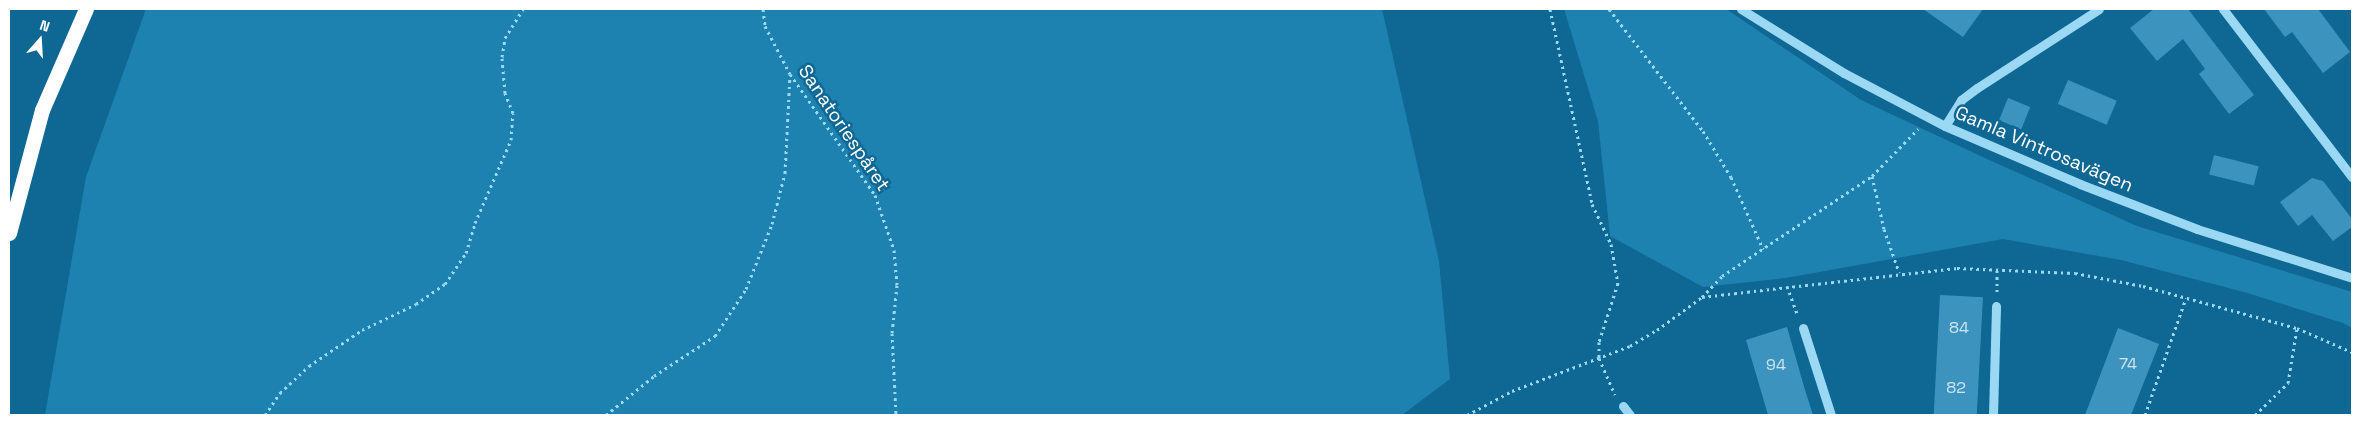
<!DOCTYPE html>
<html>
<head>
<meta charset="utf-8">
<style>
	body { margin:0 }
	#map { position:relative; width:2361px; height:424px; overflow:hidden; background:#0f6893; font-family:"Space Grotesk",sans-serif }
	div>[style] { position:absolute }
	.green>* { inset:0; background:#1d82b0 }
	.building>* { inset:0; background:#3c94be; transform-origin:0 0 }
	.path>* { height:3px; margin-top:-1.5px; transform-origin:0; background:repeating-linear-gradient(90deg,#9ad8f4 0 2.5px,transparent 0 6.5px) }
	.minor>* { height:9px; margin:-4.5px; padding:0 4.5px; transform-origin:4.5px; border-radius:4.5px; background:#9ad8f4 }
	.highway>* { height:15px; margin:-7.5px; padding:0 7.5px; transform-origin:7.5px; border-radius:7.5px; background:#fff }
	span { translate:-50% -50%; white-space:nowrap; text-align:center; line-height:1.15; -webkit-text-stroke:5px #0f6893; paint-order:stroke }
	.number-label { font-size:16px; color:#cee4ef }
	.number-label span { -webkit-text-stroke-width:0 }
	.street-label { font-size:19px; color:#fff }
	.frame { position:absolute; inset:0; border:10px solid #fff; pointer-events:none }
	.north { position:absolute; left:15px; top:15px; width:50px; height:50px; -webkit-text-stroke:4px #0f6893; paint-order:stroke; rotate:19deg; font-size:14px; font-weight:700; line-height:20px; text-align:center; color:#fff }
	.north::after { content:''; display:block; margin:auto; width:18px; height:22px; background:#fff; clip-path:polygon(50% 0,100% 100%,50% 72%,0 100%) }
</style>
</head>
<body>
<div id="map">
	<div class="green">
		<i style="clip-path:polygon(146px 9px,1382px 9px,1439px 261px,1450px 379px,1402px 415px,45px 415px,86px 177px)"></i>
		<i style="clip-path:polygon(1564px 9px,1726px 9px,1861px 100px,1987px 159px,2137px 226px,2352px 292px,2352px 328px,2343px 323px,2244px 292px,2121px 260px,2003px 239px,1786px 278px,1703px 287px,1610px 236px,1598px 121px)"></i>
	</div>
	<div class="building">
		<i style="clip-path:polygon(1923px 9px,1983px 9px,1963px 37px)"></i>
		<i style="clip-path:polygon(2154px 9px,2188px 9px,2254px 95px,2229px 114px,2199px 74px,2205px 69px,2183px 39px,2157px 61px,2130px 28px)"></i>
		<i style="clip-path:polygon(2264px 9px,2318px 9px,2350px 52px,2323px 73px,2292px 32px,2285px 37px)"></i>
		<i style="left:2068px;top:80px;width:53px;height:26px;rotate:23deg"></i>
		<i style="left:2008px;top:98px;width:24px;height:24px;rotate:22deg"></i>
		<i style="left:2214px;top:155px;width:46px;height:20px;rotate:14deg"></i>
		<i style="clip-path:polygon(2312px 178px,2323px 181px,2352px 219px,2352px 227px,2333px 241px,2312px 215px,2298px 226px,2280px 202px)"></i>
		<i style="left:1940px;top:295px;width:43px;height:120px;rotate:3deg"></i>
		<i style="clip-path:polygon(1787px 327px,1805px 390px,1813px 415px,1768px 415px,1746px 340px)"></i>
		<i style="clip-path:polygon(2118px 328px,2159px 344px,2131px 415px,2085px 415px)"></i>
	</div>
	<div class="path">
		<i style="left:763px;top:9px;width:17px;rotate:83deg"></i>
		<i style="left:765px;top:26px;width:54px;rotate:62.5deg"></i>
		<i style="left:790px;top:74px;width:148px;rotate:54.9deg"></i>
		<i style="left:875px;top:195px;width:58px;rotate:70.9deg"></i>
		<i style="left:894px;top:250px;width:35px;rotate:85deg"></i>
		<i style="left:897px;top:285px;width:48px;rotate:95.9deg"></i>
		<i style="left:892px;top:333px;width:82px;rotate:87.2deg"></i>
		<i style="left:1550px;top:9px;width:199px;rotate:77.8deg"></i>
		<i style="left:1592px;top:204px;width:44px;rotate:64.6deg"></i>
		<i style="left:1611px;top:244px;width:40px;rotate:80deg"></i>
		<i style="left:1618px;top:283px;width:62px;rotate:107.9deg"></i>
		<i style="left:1599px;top:342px;width:16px;rotate:90deg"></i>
		<i style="left:1599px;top:358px;width:40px;rotate:66.6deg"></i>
		<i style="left:1609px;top:9px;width:154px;rotate:52.4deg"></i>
		<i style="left:1703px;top:131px;width:54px;rotate:58.7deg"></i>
		<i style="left:1731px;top:177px;width:79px;rotate:66deg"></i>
		<i style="left:1872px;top:176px;width:54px;rotate:77.2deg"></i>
		<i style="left:1884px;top:229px;width:46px;rotate:70.8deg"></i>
		<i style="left:1787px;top:286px;width:32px;rotate:70deg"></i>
		<i style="left:1997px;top:292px;width:23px;rotate:-90deg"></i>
		<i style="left:1702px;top:297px;width:257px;rotate:-6.5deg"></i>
		<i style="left:1957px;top:268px;width:118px;rotate:2.4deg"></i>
		<i style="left:2075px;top:273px;width:69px;rotate:10.8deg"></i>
		<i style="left:2143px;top:286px;width:160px;rotate:15.3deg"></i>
		<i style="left:2297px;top:328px;width:60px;rotate:23.6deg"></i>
		<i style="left:265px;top:415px;width:27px;rotate:-56deg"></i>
		<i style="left:280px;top:393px;width:40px;rotate:-43deg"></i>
		<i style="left:309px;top:366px;width:64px;rotate:-34.2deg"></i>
		<i style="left:362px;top:330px;width:60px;rotate:-25.7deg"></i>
		<i style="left:416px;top:304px;width:35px;rotate:-35deg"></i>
		<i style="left:445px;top:284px;width:37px;rotate:-56deg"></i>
		<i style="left:466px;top:253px;width:31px;rotate:-73deg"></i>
		<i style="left:475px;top:223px;width:90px;rotate:-66.6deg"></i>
		<i style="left:511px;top:140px;width:27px;rotate:-86deg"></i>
		<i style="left:513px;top:113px;width:22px;rotate:-112deg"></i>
		<i style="left:505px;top:93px;width:36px;rotate:-95deg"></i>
		<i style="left:502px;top:57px;width:19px;rotate:-81deg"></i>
		<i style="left:505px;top:38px;width:34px;rotate:-58deg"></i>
		<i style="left:606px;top:415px;width:62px;rotate:-39.1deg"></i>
		<i style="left:654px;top:376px;width:73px;rotate:-33.3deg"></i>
		<i style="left:715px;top:336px;width:56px;rotate:-56.6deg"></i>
		<i style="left:746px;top:289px;width:70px;rotate:-68.2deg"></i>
		<i style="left:772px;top:224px;width:53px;rotate:-75.7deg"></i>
		<i style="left:785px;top:173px;width:98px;rotate:-87.1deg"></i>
		<i style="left:1467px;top:415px;width:51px;rotate:-28.1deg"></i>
		<i style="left:1512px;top:391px;width:126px;rotate:-20.9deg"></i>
		<i style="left:1630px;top:346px;width:31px;rotate:-31deg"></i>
		<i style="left:1657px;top:330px;width:56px;rotate:-36.3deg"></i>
		<i style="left:1702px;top:297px;width:29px;rotate:-46deg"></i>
		<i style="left:1722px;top:276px;width:180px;rotate:-33.7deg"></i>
		<i style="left:1872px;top:176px;width:66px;rotate:-45.6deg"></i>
		<i style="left:2145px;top:415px;width:124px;rotate:-70.7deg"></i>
		<i style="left:2255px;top:415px;width:46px;rotate:-44.1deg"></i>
		<i style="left:2288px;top:383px;width:56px;rotate:-80.7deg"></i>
	</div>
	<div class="minor">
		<i style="left:1741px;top:9px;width:121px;rotate:31.9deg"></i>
		<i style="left:1844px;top:73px;width:114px;rotate:27.7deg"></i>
		<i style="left:1945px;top:126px;width:147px;rotate:23.2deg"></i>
		<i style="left:2080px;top:184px;width:125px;rotate:21deg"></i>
		<i style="left:2197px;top:229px;width:163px;rotate:17.5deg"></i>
		<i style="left:2223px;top:9px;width:212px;rotate:52.5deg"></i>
		<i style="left:1945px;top:126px;width:31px;rotate:-58deg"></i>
		<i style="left:1961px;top:100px;width:20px;rotate:-37deg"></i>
		<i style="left:1977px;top:88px;width:145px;rotate:-32.9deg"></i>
		<i style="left:1803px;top:328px;width:91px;rotate:72.2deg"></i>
		<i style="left:1623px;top:406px;width:11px;rotate:52deg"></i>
		<i style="left:1993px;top:415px;width:109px;rotate:-88.4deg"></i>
	</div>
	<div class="highway">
		<i style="left:9px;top:233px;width:127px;rotate:-75deg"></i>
		<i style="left:42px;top:110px;width:110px;rotate:-66.5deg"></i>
	</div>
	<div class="number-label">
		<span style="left:1959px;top:328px">84</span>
		<span style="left:2128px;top:364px">74</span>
		<span style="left:1776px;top:365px">94</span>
		<span style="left:1956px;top:388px">82</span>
	</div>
	<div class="street-label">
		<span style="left:844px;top:128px;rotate:56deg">Sanatoriespåret</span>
		<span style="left:2044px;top:149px;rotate:23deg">Gamla Vintrosavägen</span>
	</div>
	<div class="frame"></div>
	<div class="north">N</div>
</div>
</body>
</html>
